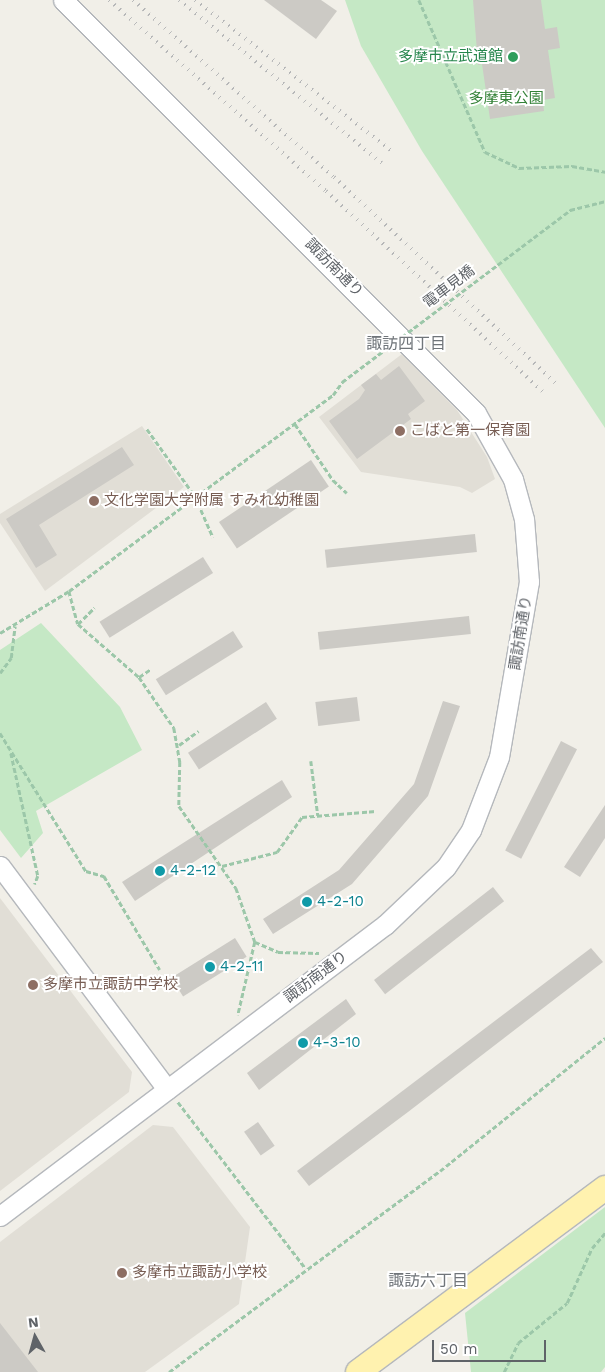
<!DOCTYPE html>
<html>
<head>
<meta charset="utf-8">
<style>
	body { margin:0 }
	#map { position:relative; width:605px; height:1372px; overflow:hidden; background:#f1efe8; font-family:"Work Sans","Noto Sans JP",sans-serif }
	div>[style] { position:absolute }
	.education>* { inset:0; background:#e1ded6 }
	.green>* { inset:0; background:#c5e8c5 }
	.building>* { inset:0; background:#cccac5; transform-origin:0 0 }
	.path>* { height:2.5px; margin-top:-1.25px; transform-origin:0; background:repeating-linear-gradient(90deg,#9cc7a9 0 5px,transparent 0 7.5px) }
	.roads { filter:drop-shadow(1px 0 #b5b8bc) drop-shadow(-1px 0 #b5b8bc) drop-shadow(0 1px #b5b8bc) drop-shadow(0 -1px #b5b8bc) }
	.tertiary>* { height:19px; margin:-9.5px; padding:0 9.5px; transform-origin:9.5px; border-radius:9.5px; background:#fff }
	.primary>* { height:24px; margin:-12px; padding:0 12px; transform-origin:12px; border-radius:12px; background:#fff2af }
	.rail>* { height:4px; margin-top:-2px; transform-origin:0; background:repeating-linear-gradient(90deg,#b6b7b8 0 1px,transparent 0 7px) }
	.path-bridge>* { height:2.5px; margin-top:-1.25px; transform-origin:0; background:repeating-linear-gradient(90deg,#9cc7a9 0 5px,transparent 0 7.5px) }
	.dots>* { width:14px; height:14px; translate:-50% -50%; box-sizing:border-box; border:2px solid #fff; border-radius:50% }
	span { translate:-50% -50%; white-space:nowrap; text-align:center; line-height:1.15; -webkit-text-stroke:4px #fff; paint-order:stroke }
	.leisure-label { font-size:15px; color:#27864d }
	.right { translate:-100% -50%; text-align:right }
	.park-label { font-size:15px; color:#348238 }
	.street-label { font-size:15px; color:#5f6368 }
	.education-label { font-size:15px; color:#785e54 }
	.left { translate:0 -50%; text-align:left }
	.culture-label { font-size:15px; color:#0d838f }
	.neighbourhood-label { font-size:16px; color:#70757a }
	.north { position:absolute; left:10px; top:1312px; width:50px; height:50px; -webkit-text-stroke:4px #fff; paint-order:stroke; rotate:353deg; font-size:14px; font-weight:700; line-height:20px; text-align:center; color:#5f6368 }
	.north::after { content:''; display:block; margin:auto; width:18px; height:22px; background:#5f6368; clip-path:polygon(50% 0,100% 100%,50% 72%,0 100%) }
	.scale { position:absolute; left:432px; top:1340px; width:114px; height:22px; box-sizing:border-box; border:2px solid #5f6368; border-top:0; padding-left:6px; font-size:15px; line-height:18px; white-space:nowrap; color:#5f6368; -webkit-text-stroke:4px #fff; paint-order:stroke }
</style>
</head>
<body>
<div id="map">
	<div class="education">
		<i style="clip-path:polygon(402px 354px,457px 410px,487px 457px,495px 479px,472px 493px,460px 487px,361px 472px,319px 417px)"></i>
		<i style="clip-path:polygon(142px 426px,184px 487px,45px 591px,0 523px,0 514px)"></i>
		<i style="clip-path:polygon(0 898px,132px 1072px,129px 1092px,0 1191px)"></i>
		<i style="clip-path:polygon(153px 1125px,173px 1127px,250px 1227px,239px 1304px,145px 1372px,0 1372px,0 1242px)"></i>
	</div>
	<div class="green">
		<i style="clip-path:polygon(345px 0,605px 0,605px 428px,422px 151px,361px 46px)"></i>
		<i style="clip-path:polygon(41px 623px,120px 707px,142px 750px,36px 811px,43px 833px,21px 858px,0 830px,0 650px)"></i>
		<i style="clip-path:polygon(605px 1207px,605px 1367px,601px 1372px,471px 1372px,465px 1313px)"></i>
	</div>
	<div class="building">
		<i style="clip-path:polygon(264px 0,321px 0,337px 11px,316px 39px)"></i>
		<i style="clip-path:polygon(473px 0,541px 0,545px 29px,557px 27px,560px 48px,548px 50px,555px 98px,543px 100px,544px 111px,490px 119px,482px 64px,478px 65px)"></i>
		<i style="clip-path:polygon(399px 366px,425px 401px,408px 414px,411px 419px,357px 459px,329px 421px,359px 399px,365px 390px,361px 385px,376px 374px,381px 380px)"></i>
		<i style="clip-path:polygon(122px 447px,134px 465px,39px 525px,57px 555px,36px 568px,6px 519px)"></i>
		<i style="left:311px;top:460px;width:32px;height:111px;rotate:56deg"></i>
		<i style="left:475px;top:534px;width:18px;height:151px;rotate:84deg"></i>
		<i style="left:203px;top:557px;width:19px;height:122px;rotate:58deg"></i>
		<i style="left:469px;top:616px;width:18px;height:152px;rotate:84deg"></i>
		<i style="left:233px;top:631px;width:19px;height:91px;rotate:58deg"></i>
		<i style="left:357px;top:697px;width:24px;height:42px;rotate:83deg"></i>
		<i style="clip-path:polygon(443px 701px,460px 706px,428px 796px,352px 884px,273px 934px,263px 919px,339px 870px,414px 784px)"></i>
		<i style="left:266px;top:702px;width:20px;height:93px;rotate:57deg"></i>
		<i style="left:561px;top:741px;width:18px;height:123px;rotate:27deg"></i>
		<i style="clip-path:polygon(282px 780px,292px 797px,135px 901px,122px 882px)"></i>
		<i style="clip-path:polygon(605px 805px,605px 838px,580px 877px,564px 867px)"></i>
		<i style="left:493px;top:887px;width:18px;height:151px;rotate:52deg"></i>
		<i style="left:235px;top:938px;width:22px;height:75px;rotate:58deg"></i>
		<i style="clip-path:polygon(591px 948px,603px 962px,408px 1112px,309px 1186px,297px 1171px)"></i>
		<i style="clip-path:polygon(346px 999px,356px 1014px,259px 1090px,247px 1073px)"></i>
		<i style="left:258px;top:1122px;width:29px;height:17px;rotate:55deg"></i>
		<i style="clip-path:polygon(0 1323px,38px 1372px,0 1372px)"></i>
	</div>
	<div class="path">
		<i style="left:419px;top:0;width:166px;rotate:66.5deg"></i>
		<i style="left:485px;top:152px;width:38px;rotate:25deg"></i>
		<i style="left:519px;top:168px;width:53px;rotate:-2.2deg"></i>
		<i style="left:572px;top:166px;width:34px;rotate:10deg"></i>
		<i style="left:570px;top:210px;width:36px;rotate:-14deg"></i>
		<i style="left:295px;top:424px;width:68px;rotate:55.8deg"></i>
		<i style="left:333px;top:480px;width:19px;rotate:43deg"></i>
		<i style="left:147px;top:429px;width:82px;rotate:54.4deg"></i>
		<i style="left:195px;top:496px;width:45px;rotate:66.3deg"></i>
		<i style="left:69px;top:591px;width:34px;rotate:75deg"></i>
		<i style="left:78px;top:624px;width:81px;rotate:41deg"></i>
		<i style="left:139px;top:677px;width:62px;rotate:55.5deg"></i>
		<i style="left:174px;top:728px;width:35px;rotate:80deg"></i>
		<i style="left:180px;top:762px;width:44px;rotate:91.3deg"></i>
		<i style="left:179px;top:806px;width:100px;rotate:55.2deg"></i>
		<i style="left:236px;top:888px;width:57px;rotate:70.6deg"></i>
		<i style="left:255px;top:942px;width:75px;rotate:103.1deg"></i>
		<i style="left:78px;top:624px;width:23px;rotate:-45deg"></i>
		<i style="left:0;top:633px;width:81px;rotate:-31.3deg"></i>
		<i style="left:69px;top:591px;width:329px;rotate:-36.6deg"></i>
		<i style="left:333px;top:395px;width:16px;rotate:-55deg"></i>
		<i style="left:0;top:673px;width:19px;rotate:-54deg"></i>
		<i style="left:11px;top:658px;width:32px;rotate:-83deg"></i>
		<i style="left:139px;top:677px;width:14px;rotate:-34deg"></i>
		<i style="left:0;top:733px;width:163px;rotate:58.1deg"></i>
		<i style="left:86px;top:871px;width:19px;rotate:16deg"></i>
		<i style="left:104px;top:876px;width:109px;rotate:59.2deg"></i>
		<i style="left:179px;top:745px;width:24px;rotate:-36deg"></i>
		<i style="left:11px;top:753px;width:126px;rotate:77.6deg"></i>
		<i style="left:38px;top:876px;width:9px;rotate:111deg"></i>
		<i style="left:311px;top:761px;width:55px;rotate:82.7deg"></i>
		<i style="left:222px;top:866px;width:57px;rotate:-14.3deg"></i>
		<i style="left:277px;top:852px;width:43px;rotate:-54.5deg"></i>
		<i style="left:302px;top:817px;width:74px;rotate:-4.6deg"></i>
		<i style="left:255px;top:942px;width:25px;rotate:23deg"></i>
		<i style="left:278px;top:952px;width:41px;rotate:1.4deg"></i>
		<i style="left:178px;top:1102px;width:210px;rotate:52.5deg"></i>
		<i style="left:169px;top:1372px;width:337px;rotate:-36.6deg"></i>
		<i style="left:440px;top:1171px;width:212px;rotate:-38.9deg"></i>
		<i style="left:504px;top:1372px;width:32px;rotate:-64deg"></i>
		<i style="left:518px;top:1343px;width:63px;rotate:-39.2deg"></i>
		<i style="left:567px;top:1303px;width:60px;rotate:-65.6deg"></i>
		<i style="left:592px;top:1248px;width:20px;rotate:-49deg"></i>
	</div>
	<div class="roads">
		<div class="tertiary">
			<i style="left:0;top:866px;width:279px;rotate:53.2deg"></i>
			<i style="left:0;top:1216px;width:483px;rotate:-37.1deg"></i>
			<i style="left:385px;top:925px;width:84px;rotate:-43.6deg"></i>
			<i style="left:446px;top:867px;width:45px;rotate:-56deg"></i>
			<i style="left:471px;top:830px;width:78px;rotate:-69deg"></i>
			<i style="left:499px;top:757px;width:178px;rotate:-80.3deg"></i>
			<i style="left:529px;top:582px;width:63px;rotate:-94.5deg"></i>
			<i style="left:524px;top:519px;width:41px;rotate:-105.4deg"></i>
			<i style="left:513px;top:479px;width:76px;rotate:-119.3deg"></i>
			<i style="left:476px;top:413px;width:584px;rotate:-135deg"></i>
		</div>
		<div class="primary">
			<i style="left:358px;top:1372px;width:308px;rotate:-36.7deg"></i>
		</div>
	</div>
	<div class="rail">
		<i style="left:109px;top:0;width:289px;rotate:41.4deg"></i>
		<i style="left:326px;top:191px;width:297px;rotate:42.8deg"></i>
		<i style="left:133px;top:0;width:268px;rotate:41.4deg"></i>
		<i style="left:334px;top:177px;width:304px;rotate:42.9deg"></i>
		<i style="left:179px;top:0;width:260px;rotate:38.8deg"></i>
		<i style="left:195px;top:0;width:250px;rotate:37.5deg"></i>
	</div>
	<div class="path-bridge">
		<i style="left:342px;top:382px;width:286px;rotate:-37deg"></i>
	</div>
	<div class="dots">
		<i style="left:513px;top:57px;background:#2e9e5b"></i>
		<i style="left:400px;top:431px;background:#8d6e63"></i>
		<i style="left:94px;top:501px;background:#8d6e63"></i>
		<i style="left:160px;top:871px;background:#0f9aa8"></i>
		<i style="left:307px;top:902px;background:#0f9aa8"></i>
		<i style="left:210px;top:967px;background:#0f9aa8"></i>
		<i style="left:33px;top:985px;background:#8d6e63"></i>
		<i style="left:303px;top:1043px;background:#0f9aa8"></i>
		<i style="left:122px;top:1273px;background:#8d6e63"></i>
	</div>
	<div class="leisure-label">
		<span class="right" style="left:503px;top:57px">多摩市立武道館</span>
	</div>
	<div class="park-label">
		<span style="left:506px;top:99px">多摩東公園</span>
	</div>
	<div class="street-label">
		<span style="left:334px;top:268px;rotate:45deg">諏訪南通り</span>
		<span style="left:449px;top:287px;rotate:-37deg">電車見橋</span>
		<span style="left:521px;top:633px;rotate:-81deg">諏訪南通り</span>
		<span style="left:316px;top:977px;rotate:-37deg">諏訪南通り</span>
	</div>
	<div class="education-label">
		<span class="left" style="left:410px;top:431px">こばと第一保育園</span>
		<span class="left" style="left:104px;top:501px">文化学園大学附属 すみれ幼稚園</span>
		<span class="left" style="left:43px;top:985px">多摩市立諏訪中学校</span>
		<span class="left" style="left:132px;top:1273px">多摩市立諏訪小学校</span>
	</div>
	<div class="culture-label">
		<span class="left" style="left:170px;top:871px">4-2-12</span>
		<span class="left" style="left:317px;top:902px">4-2-10</span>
		<span class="left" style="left:220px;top:967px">4-2-11</span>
		<span class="left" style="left:313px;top:1043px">4-3-10</span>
	</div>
	<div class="neighbourhood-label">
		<span style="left:406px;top:344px">諏訪四丁目</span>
		<span style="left:428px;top:1281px">諏訪六丁目</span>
	</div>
	<div class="north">N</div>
	<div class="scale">50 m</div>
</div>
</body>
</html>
